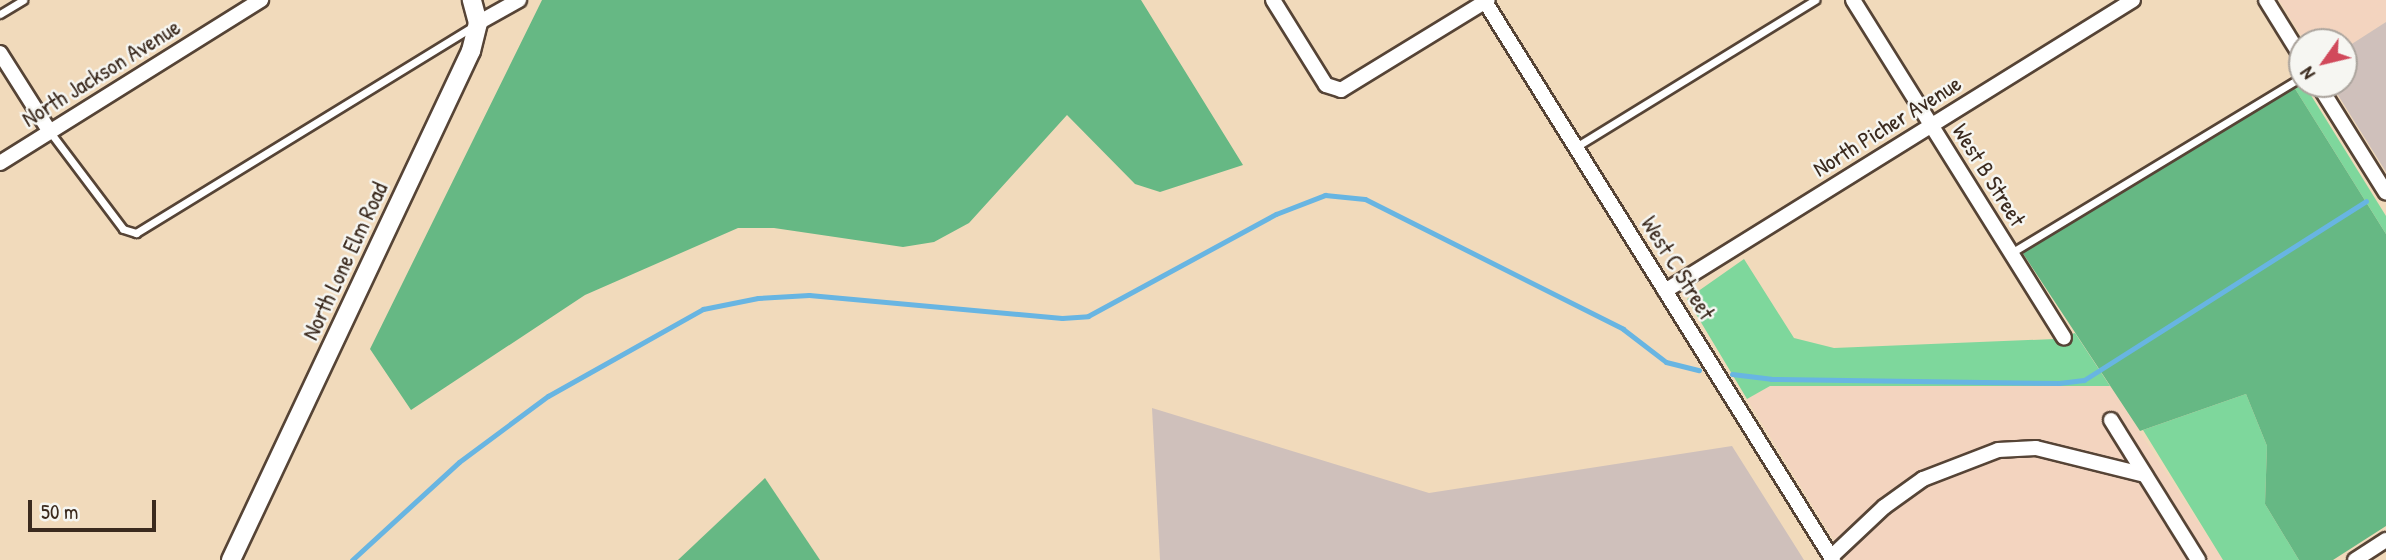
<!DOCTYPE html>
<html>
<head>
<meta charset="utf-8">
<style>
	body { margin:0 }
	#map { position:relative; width:2386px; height:560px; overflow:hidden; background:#f1dabb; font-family:"Patrick Hand",sans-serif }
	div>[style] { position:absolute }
	.built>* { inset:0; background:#f3d4bf }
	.industrial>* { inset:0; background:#cfc0bb }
	.green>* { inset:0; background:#7ed79c }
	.forest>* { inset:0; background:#66b884 }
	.stream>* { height:5px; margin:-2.5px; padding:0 2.5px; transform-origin:2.5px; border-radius:2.5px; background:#68b5e2 }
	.roads { filter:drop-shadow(2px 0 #564436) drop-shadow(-2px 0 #564436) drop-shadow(0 2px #564436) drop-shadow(0 -2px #564436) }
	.service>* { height:7px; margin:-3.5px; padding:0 3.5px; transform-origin:3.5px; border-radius:3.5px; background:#fff }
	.minor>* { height:14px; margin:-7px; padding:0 7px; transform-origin:7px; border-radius:7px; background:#fff }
	.tertiary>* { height:18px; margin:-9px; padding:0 9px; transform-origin:9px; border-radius:9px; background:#fff }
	span { translate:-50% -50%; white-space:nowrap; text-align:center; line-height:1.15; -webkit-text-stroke:5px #f6f6f2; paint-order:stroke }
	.street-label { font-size:23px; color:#3b2a1e }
	.north { position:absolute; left:2288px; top:28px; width:70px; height:70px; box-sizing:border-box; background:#f6f6f2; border:2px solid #aba49d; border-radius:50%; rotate:236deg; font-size:19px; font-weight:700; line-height:28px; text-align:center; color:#3b2a1e }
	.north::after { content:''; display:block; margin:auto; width:24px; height:32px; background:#d1495b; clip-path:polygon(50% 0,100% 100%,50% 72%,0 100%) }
	.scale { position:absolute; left:28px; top:500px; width:128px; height:32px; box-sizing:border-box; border:4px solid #3b2a1e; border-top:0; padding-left:9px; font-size:21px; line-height:24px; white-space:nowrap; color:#3b2a1e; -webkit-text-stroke:5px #f6f6f2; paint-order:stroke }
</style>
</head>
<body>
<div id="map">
	<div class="built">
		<i style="clip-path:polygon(2279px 0,2386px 0,2386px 22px,2344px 49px,2344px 42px,2305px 42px)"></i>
		<i style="clip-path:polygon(1770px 386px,2110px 386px,2223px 560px,1846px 560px,1747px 399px)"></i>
	</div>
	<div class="industrial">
		<i style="clip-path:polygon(2386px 22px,2386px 172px,2331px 84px,2344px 84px,2344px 49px)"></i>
		<i style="clip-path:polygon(1152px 408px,1429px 493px,1732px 446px,1804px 560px,1160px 560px)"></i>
	</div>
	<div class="green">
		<i style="clip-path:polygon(2304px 84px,2386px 216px,2386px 234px,2294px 87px)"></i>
		<i style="clip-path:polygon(1744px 259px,1794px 338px,1834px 348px,2055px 339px,2075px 333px,2110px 386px,1770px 386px,1747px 399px,1687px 299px)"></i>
		<i style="clip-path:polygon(2246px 394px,2267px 446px,2265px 504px,2299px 560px,2223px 560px,2143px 430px)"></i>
	</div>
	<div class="forest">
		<i style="clip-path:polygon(542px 0,1141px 0,1243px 165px,1160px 192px,1135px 184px,1067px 115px,969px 223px,934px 242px,903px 247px,774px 228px,738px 228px,585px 295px,411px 410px,370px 349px)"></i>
		<i style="clip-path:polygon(2294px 87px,2386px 234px,2386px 526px,2333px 560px,2299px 560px,2265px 504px,2267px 446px,2246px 394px,2140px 431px,2022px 252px)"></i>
		<i style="clip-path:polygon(765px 478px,820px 560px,678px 560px)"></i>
	</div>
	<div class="stream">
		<i style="left:1732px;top:374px;width:39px;rotate:7deg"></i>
		<i style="left:1771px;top:379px;width:288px;rotate:0.8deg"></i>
		<i style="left:2059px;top:383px;width:25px;rotate:-7deg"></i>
		<i style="left:2084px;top:380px;width:334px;rotate:-32.4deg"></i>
		<i style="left:352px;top:560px;width:145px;rotate:-42.5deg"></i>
		<i style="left:459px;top:462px;width:111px;rotate:-36.6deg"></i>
		<i style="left:548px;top:396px;width:178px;rotate:-29.3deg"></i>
		<i style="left:703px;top:309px;width:56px;rotate:-11.3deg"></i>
		<i style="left:758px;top:298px;width:51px;rotate:-3.4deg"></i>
		<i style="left:809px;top:295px;width:254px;rotate:5.2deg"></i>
		<i style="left:1062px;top:318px;width:26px;rotate:-4deg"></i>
		<i style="left:1088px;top:316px;width:214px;rotate:-28.5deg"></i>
		<i style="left:1276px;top:214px;width:53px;rotate:-21.2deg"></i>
		<i style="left:1325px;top:195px;width:40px;rotate:5.7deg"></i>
		<i style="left:1365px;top:199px;width:289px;rotate:26.7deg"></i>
		<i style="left:1623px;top:329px;width:54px;rotate:37.5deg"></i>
		<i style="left:1666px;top:362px;width:34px;rotate:14deg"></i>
	</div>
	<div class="roads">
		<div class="service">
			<i style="left:0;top:14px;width:27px;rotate:-31deg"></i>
			<i style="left:50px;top:132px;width:121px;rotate:53deg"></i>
			<i style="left:123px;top:229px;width:14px;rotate:17deg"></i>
			<i style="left:136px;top:233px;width:398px;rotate:-31.5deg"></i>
			<i style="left:1576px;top:147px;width:281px;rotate:-31.6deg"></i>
			<i style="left:2011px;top:253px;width:340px;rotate:-31.2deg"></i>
		</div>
		<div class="minor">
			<i style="left:1273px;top:0;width:100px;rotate:58.1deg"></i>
			<i style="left:1326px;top:85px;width:16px;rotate:18deg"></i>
			<i style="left:1341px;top:90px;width:172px;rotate:-31.5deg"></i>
			<i style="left:1484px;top:0;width:660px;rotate:58.07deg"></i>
			<i style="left:1853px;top:0;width:398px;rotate:58deg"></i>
			<i style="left:2266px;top:0;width:68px;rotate:58.2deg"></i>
			<i style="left:478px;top:23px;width:47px;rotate:-29.3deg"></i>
			<i style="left:0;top:53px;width:93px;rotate:57.7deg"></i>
			<i style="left:2318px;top:84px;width:128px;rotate:58deg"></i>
			<i style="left:0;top:163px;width:308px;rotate:-32deg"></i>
			<i style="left:1665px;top:291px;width:551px;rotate:-31.87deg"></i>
			<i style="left:2111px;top:420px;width:165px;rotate:58.1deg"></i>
			<i style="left:1831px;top:557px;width:73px;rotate:-43.3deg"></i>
			<i style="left:1884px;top:507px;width:48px;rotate:-35.7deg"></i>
			<i style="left:1923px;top:479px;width:80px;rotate:-21.1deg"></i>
			<i style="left:1998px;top:450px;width:38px;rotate:-3deg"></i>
			<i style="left:2036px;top:448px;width:112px;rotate:13.9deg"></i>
			<i style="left:2355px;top:560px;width:37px;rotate:-33deg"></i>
		</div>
		<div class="tertiary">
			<i style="left:231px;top:560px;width:563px;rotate:-64.76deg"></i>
			<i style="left:471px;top:51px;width:29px;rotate:-76deg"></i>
			<i style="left:478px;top:23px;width:24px;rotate:-105deg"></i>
		</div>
	</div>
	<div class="street-label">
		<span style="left:101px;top:73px;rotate:-32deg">North Jackson Avenue</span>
		<span style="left:1887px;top:126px;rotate:-32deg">North Picher Avenue</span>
		<span style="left:1989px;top:175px;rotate:58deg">West B Street</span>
		<span style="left:345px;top:261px;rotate:-65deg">North Lone Elm Road</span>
		<span style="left:1678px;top:268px;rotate:58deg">West C Street</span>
	</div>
	<div class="north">N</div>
	<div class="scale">50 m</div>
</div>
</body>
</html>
